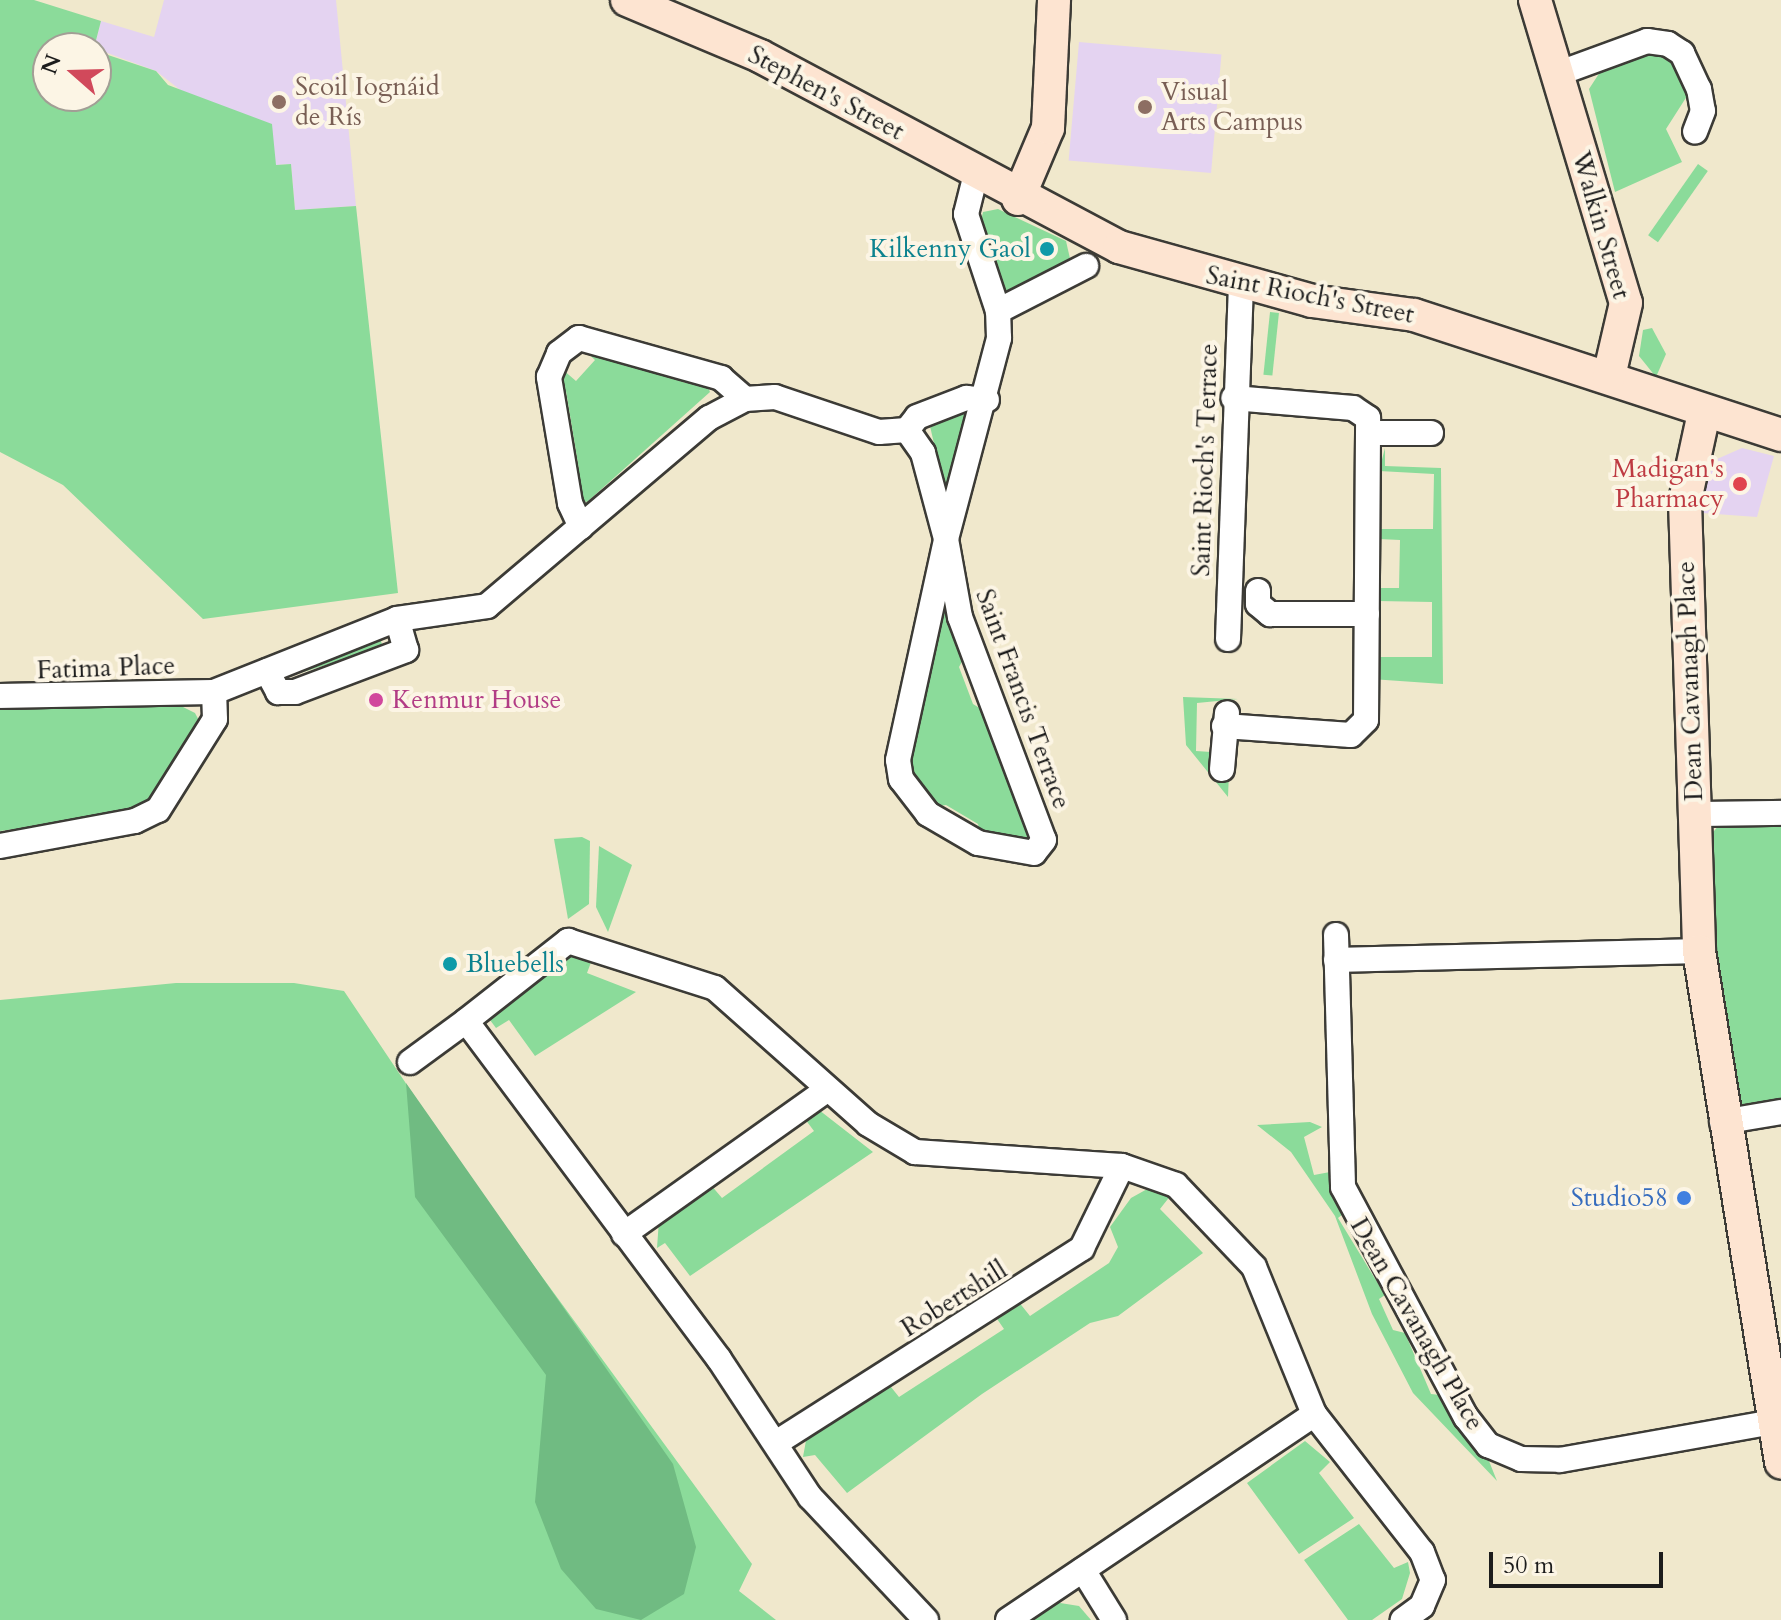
<!DOCTYPE html>
<html>
<head>
<meta charset="utf-8">
<style>
	body { margin:0 }
	#map { position:relative; width:1781px; height:1620px; overflow:hidden; background:#f0e8cc; font-family:Cardo,serif }
	div>[style] { position:absolute }
	.built>* { inset:0; background:#e4d3f1; transform-origin:0 0 }
	.green>* { inset:0; background:#8bdb9a; transform-origin:0 0 }
	.forest>* { inset:0; background:#70bb82 }
	.roads { filter:drop-shadow(2px 0 #3c3b36) drop-shadow(-2px 0 #3c3b36) drop-shadow(0 2px #3c3b36) drop-shadow(0 -2px #3c3b36) }
	.street>* { height:24px; margin:-12px; padding:0 12px; transform-origin:12px; border-radius:12px; background:#fff }
	.secondary>* { height:32px; margin:-16px; padding:0 16px; transform-origin:16px; border-radius:16px; background:#fde4d1 }
	.dots>* { width:22px; height:22px; translate:-50% -50%; box-sizing:border-box; border:4px solid #fcf5e5; border-radius:50% }
	span { translate:-50% -50%; white-space:nowrap; text-align:center; line-height:1.15; -webkit-text-stroke:8px #fcf5e5; paint-order:stroke }
	.education-label { font-size:26px; color:#785e54 }
	.left { translate:0 -50%; text-align:left }
	.street-label { font-size:26px; color:#1c1c1c }
	.culture-label { font-size:26px; color:#0d838f }
	.right { translate:-100% -50%; text-align:right }
	.health-label { font-size:26px; color:#be3a42 }
	.hotel-label { font-size:26px; color:#b23c85 }
	.shop-label { font-size:26px; color:#366cbe }
	.north { position:absolute; left:32px; top:32px; width:80px; height:80px; box-sizing:border-box; background:#fcf5e5; border:2px solid #a29e95; border-radius:50%; rotate:290deg; font-size:22px; font-weight:700; line-height:32px; text-align:center; color:#1c1c1c }
	.north::after { content:''; display:block; margin:auto; width:28px; height:36px; background:#d1495b; clip-path:polygon(50% 0,100% 100%,50% 72%,0 100%) }
	.scale { position:absolute; left:1489px; top:1552px; width:174px; height:36px; box-sizing:border-box; border:4px solid #1c1c1c; border-top:0; padding-left:10px; font-size:24px; line-height:28px; white-space:nowrap; color:#1c1c1c; -webkit-text-stroke:6px #fcf5e5; paint-order:stroke }
</style>
</head>
<body>
<div id="map">
	<div class="built">
		<i style="clip-path:polygon(164px 0,336px 0,356px 206px,295px 210px,291px 164px,276px 165px,156px 71px,94px 48px,101px 21px,154px 37px)"></i>
		<i style="left:1079px;top:42px;width:143px;height:119px;rotate:5deg"></i>
		<i style="clip-path:polygon(1742px 448px,1774px 456px,1757px 517px,1702px 513px,1708px 463px)"></i>
	</div>
	<div class="green">
		<i style="clip-path:polygon(0 0,34px 0,101px 21px,94px 48px,48px 48px,48px 96px,96px 96px,96px 51px,156px 71px,168px 85px,272px 124px,276px 165px,291px 164px,295px 210px,356px 206px,398px 593px,203px 619px,63px 485px,0 452px)"></i>
		<i style="clip-path:polygon(1654px 50px,1675px 61px,1689px 93px,1666px 129px,1682px 162px,1615px 192px,1589px 89px,1602px 69px)"></i>
		<i style="left:1698px;top:164px;width:12px;height:87px;rotate:35deg"></i>
		<i style="clip-path:polygon(998px 209px,1066px 241px,1071px 263px,1014px 295px,1004px 292px,981px 221px,983px 212px)"></i>
		<i style="left:1270px;top:312px;width:9px;height:63px;rotate:6deg"></i>
		<i style="clip-path:polygon(1652px 328px,1666px 354px,1656px 377px,1639px 356px,1643px 330px)"></i>
		<i style="clip-path:polygon(581px 347px,686px 383px,705px 380px,710px 392px,587px 502px,576px 499px,572px 477px,579px 470px,566px 391px,558px 391px,562px 369px,576px 381px,595px 360px)"></i>
		<i style="clip-path:polygon(961px 411px,970px 414px,945px 492px,930px 426px)"></i>
		<i style="clip-path:polygon(1385px 448px,1385px 466px,1441px 468px,1443px 684px,1371px 679px,1371px 657px,1432px 657px,1432px 602px,1378px 601px,1378px 588px,1399px 588px,1400px 540px,1379px 539px,1380px 529px,1433px 529px,1434px 474px,1379px 471px)"></i>
		<i style="clip-path:polygon(942px 606px,964px 658px,959px 667px,973px 704px,986px 712px,1031px 839px,1019px 844px,981px 836px,978px 824px,946px 805px,932px 807px,908px 762px)"></i>
		<i style="left:380px;top:638px;width:10px;height:102px;rotate:73deg"></i>
		<i style="clip-path:polygon(1183px 697px,1238px 699px,1197px 703px,1196px 751px,1211px 752px,1217px 771px,1229px 772px,1228px 797px,1186px 745px)"></i>
		<i style="clip-path:polygon(179px 705px,195px 713px,204px 730px,157px 797px,122px 815px,0 831px,0 710px)"></i>
		<i style="clip-path:polygon(1781px 823px,1781px 1101px,1742px 1108px,1717px 972px,1709px 837px,1719px 825px)"></i>
		<i style="clip-path:polygon(582px 837px,590px 841px,589px 904px,568px 919px,554px 839px)"></i>
		<i style="clip-path:polygon(599px 846px,632px 865px,608px 932px,596px 907px)"></i>
		<i style="clip-path:polygon(574px 954px,593px 957px,587px 973px,636px 992px,535px 1056px,509px 1020px,496px 1028px,490px 1020px,496px 1008px)"></i>
		<i style="clip-path:polygon(176px 983px,294px 983px,344px 991px,464px 1170px,752px 1564px,739px 1591px,776px 1620px,0 1620px,0 1000px)"></i>
		<i style="clip-path:polygon(819px 1110px,873px 1152px,690px 1276px,665px 1243px,657px 1248px,659px 1220px,710px 1184px,722px 1198px,814px 1131px,805px 1119px)"></i>
		<i style="clip-path:polygon(1310px 1122px,1322px 1127px,1304px 1137px,1314px 1175px,1330px 1172px,1343px 1214px,1338px 1218px,1385px 1295px,1379px 1299px,1393px 1330px,1405px 1333px,1431px 1394px,1440px 1395px,1466px 1439px,1487px 1456px,1497px 1481px,1413px 1393px,1372px 1314px,1335px 1216px,1291px 1152px,1257px 1125px)"></i>
		<i style="clip-path:polygon(1149px 1188px,1171px 1195px,1160px 1209px,1203px 1253px,1118px 1316px,1090px 1323px,982px 1394px,847px 1493px,815px 1455px,803px 1457px,807px 1435px,887px 1382px,899px 1397px,1004px 1329px,995px 1316px,1018px 1301px,1030px 1316px,1109px 1263px,1118px 1247px,1110px 1227px,1131px 1198px)"></i>
		<i style="clip-path:polygon(1305px 1441px,1330px 1462px,1319px 1473px,1354px 1518px,1299px 1554px,1247px 1483px)"></i>
		<i style="clip-path:polygon(1359px 1524px,1394px 1568px,1408px 1562px,1410px 1573px,1402px 1599px,1372px 1620px,1348px 1620px,1304px 1560px)"></i>
		<i style="clip-path:polygon(1054px 1602px,1079px 1606px,1091px 1620px,1030px 1620px)"></i>
	</div>
	<div class="forest">
		<i style="clip-path:polygon(406px 1083px,673px 1464px,696px 1547px,684px 1594px,641px 1620px,596px 1609px,561px 1569px,535px 1502px,546px 1375px,415px 1197px)"></i>
	</div>
	<div class="roads">
		<div class="street">
			<i style="left:1557px;top:74px;width:96px;rotate:-20.1deg"></i>
			<i style="left:1647px;top:41px;width:21px;rotate:8deg"></i>
			<i style="left:1668px;top:44px;width:17px;rotate:33deg"></i>
			<i style="left:1682px;top:53px;width:40px;rotate:65deg"></i>
			<i style="left:1699px;top:89px;width:22px;rotate:80deg"></i>
			<i style="left:1703px;top:111px;width:22px;rotate:111deg"></i>
			<i style="left:998px;top:311px;width:99px;rotate:-27.1deg"></i>
			<i style="left:907px;top:430px;width:28px;rotate:55deg"></i>
			<i style="left:923px;top:453px;width:89px;rotate:75deg"></i>
			<i style="left:946px;top:539px;width:79px;rotate:79.8deg"></i>
			<i style="left:960px;top:617px;width:238px;rotate:69.4deg"></i>
			<i style="left:1044px;top:840px;width:16px;rotate:128deg"></i>
			<i style="left:1034px;top:853px;width:57px;rotate:-169.9deg"></i>
			<i style="left:978px;top:843px;width:58px;rotate:-149.9deg"></i>
			<i style="left:928px;top:814px;width:44px;rotate:-127.6deg"></i>
			<i style="left:901px;top:779px;width:19px;rotate:-99deg"></i>
			<i style="left:898px;top:760px;width:226px;rotate:-77.7deg"></i>
			<i style="left:946px;top:539px;width:208px;rotate:-75.2deg"></i>
			<i style="left:999px;top:338px;width:27px;rotate:-92deg"></i>
			<i style="left:998px;top:311px;width:102px;rotate:-108.3deg"></i>
			<i style="left:966px;top:214px;width:41px;rotate:-76deg"></i>
			<i style="left:907px;top:430px;width:16px;rotate:-52deg"></i>
			<i style="left:917px;top:417px;width:53px;rotate:-21.2deg"></i>
			<i style="left:966px;top:398px;width:21px;rotate:5deg"></i>
			<i style="left:1371px;top:433px;width:60px"></i>
			<i style="left:581px;top:527px;width:26px;rotate:-115deg"></i>
			<i style="left:570px;top:503px;width:128px;rotate:-99.5deg"></i>
			<i style="left:549px;top:377px;width:26px;rotate:-67deg"></i>
			<i style="left:559px;top:353px;width:25px;rotate:-37deg"></i>
			<i style="left:579px;top:338px;width:148px;rotate:15.7deg"></i>
			<i style="left:721px;top:378px;width:32px;rotate:41deg"></i>
			<i style="left:745px;top:399px;width:30px;rotate:-4deg"></i>
			<i style="left:775px;top:397px;width:110px;rotate:18.6deg"></i>
			<i style="left:879px;top:432px;width:28px;rotate:-4deg"></i>
			<i style="left:1258px;top:591px;width:13px;rotate:90deg"></i>
			<i style="left:1258px;top:604px;width:16px;rotate:40deg"></i>
			<i style="left:1270px;top:614px;width:97px"></i>
			<i style="left:1228px;top:639px;width:355px;rotate:-87.9deg"></i>
			<i style="left:267px;top:671px;width:24px;rotate:62deg"></i>
			<i style="left:278px;top:692px;width:17px"></i>
			<i style="left:295px;top:692px;width:119px;rotate:-20.7deg"></i>
			<i style="left:406px;top:650px;width:32px;rotate:-106deg"></i>
			<i style="left:0;top:696px;width:214px;rotate:-1.1deg"></i>
			<i style="left:214px;top:692px;width:197px;rotate:-21.7deg"></i>
			<i style="left:397px;top:619px;width:91px;rotate:-8.2deg"></i>
			<i style="left:487px;top:606px;width:291px;rotate:-40.3deg"></i>
			<i style="left:709px;top:418px;width:41px;rotate:-27.8deg"></i>
			<i style="left:1224px;top:726px;width:127px;rotate:4.1deg"></i>
			<i style="left:1351px;top:735px;width:21px;rotate:-45deg"></i>
			<i style="left:1366px;top:720px;width:302px;rotate:-89.6deg"></i>
			<i style="left:1368px;top:418px;width:18px;rotate:-146deg"></i>
			<i style="left:1353px;top:408px;width:120px;rotate:-175.2deg"></i>
			<i style="left:1222px;top:769px;width:56px;rotate:-84.9deg"></i>
			<i style="left:1694px;top:814px;width:87px;rotate:-0.7deg"></i>
			<i style="left:0;top:846px;width:137px;rotate:-10.5deg"></i>
			<i style="left:135px;top:821px;width:25px;rotate:-26deg"></i>
			<i style="left:158px;top:810px;width:107px;rotate:-57.9deg"></i>
			<i style="left:215px;top:719px;width:27px;rotate:-92deg"></i>
			<i style="left:1336px;top:935px;width:252px;rotate:88.4deg"></i>
			<i style="left:1343px;top:1187px;width:261px;rotate:61.9deg"></i>
			<i style="left:1466px;top:1417px;width:36px;rotate:52deg"></i>
			<i style="left:1488px;top:1445px;width:36px;rotate:23deg"></i>
			<i style="left:1521px;top:1459px;width:39px;rotate:1deg"></i>
			<i style="left:1560px;top:1460px;width:216px;rotate:-10.1deg"></i>
			<i style="left:1336px;top:960px;width:363px;rotate:-1.4deg"></i>
			<i style="left:410px;top:1062px;width:69px;rotate:-36.2deg"></i>
			<i style="left:1722px;top:1122px;width:60px;rotate:-9.6deg"></i>
			<i style="left:624px;top:1234px;width:249px;rotate:-35.4deg"></i>
			<i style="left:776px;top:1443px;width:363px;rotate:-32.5deg"></i>
			<i style="left:1082px;top:1248px;width:91px;rotate:-64deg"></i>
			<i style="left:1083px;top:1570px;width:59px;rotate:58.2deg"></i>
			<i style="left:926px;top:1620px;width:169px;rotate:-133.3deg"></i>
			<i style="left:810px;top:1497px;width:165px;rotate:-123.4deg"></i>
			<i style="left:719px;top:1359px;width:422px;rotate:-126.8deg"></i>
			<i style="left:466px;top:1021px;width:130px;rotate:-38.1deg"></i>
			<i style="left:568px;top:941px;width:154px;rotate:17.7deg"></i>
			<i style="left:715px;top:988px;width:205px;rotate:41.6deg"></i>
			<i style="left:868px;top:1124px;width:55px;rotate:30.8deg"></i>
			<i style="left:915px;top:1152px;width:207px;rotate:3.9deg"></i>
			<i style="left:1122px;top:1166px;width:57px;rotate:19.4deg"></i>
			<i style="left:1176px;top:1185px;width:113px;rotate:46.4deg"></i>
			<i style="left:1254px;top:1267px;width:159px;rotate:67.8deg"></i>
			<i style="left:1314px;top:1414px;width:175px;rotate:52deg"></i>
			<i style="left:1422px;top:1552px;width:30px;rotate:69deg"></i>
			<i style="left:1433px;top:1580px;width:28px;rotate:113deg"></i>
			<i style="left:1422px;top:1606px;width:24px;rotate:144deg"></i>
			<i style="left:1008px;top:1620px;width:369px;rotate:-33.9deg"></i>
		</div>
		<div class="secondary">
			<i style="left:627px;top:0;width:144px;rotate:22.8deg"></i>
			<i style="left:760px;top:56px;width:407px;rotate:28deg"></i>
			<i style="left:1119px;top:247px;width:200px;rotate:15.6deg"></i>
			<i style="left:1312px;top:301px;width:103px;rotate:7.8deg"></i>
			<i style="left:1414px;top:315px;width:386px;rotate:18.1deg"></i>
			<i style="left:1535px;top:0;width:316px;rotate:73.3deg"></i>
			<i style="left:1626px;top:303px;width:75px;rotate:103.1deg"></i>
			<i style="left:1018px;top:199px;width:77px;rotate:-67.1deg"></i>
			<i style="left:1048px;top:128px;width:128px;rotate:-87.3deg"></i>
			<i style="left:1704px;top:413px;width:90px;rotate:102.2deg"></i>
			<i style="left:1685px;top:501px;width:450px;rotate:88.2deg"></i>
			<i style="left:1699px;top:951px;width:518px;rotate:80.88deg"></i>
		</div>
	</div>
	<div class="dots">
		<i style="left:279px;top:102px;background:#8d6e63"></i>
		<i style="left:1145px;top:107px;background:#8d6e63"></i>
		<i style="left:1047px;top:249px;background:#0f9aa8"></i>
		<i style="left:1740px;top:484px;background:#e0444e"></i>
		<i style="left:376px;top:700px;background:#d1479c"></i>
		<i style="left:450px;top:964px;background:#0f9aa8"></i>
		<i style="left:1684px;top:1198px;background:#3f7fe0"></i>
	</div>
	<div class="education-label">
		<span class="left" style="left:295px;top:102px">Scoil Iognáid<br>de Rís</span>
		<span class="left" style="left:1161px;top:107px">Visual<br>Arts Campus</span>
	</div>
	<div class="street-label">
		<span style="left:826px;top:93px;rotate:28deg">Stephen's Street</span>
		<span style="left:1601px;top:225px;rotate:74deg">Walkin Street</span>
		<span style="left:1310px;top:295px;rotate:11deg">Saint Rioch's Street</span>
		<span style="left:1205px;top:460px;rotate:-88deg">Saint Rioch's Terrace</span>
		<span style="left:106px;top:668px;rotate:-2deg">Fatima Place</span>
		<span style="left:1690px;top:681px;rotate:-92deg">Dean Cavanagh Place</span>
		<span style="left:1023px;top:699px;rotate:70deg">Saint Francis Terrace</span>
		<span style="left:954px;top:1299px;rotate:-32deg">Robertshill</span>
		<span style="left:1417px;top:1324px;rotate:60deg">Dean Cavanagh Place</span>
	</div>
	<div class="culture-label">
		<span class="right" style="left:1031px;top:249px">Kilkenny Gaol</span>
		<span class="left" style="left:466px;top:964px">Bluebells</span>
	</div>
	<div class="health-label">
		<span class="right" style="left:1724px;top:484px">Madigan's<br>Pharmacy</span>
	</div>
	<div class="hotel-label">
		<span class="left" style="left:392px;top:700px">Kenmur House</span>
	</div>
	<div class="shop-label">
		<span class="right" style="left:1668px;top:1198px">Studio58</span>
	</div>
	<div class="north">N</div>
	<div class="scale">50 m</div>
</div>
</body>
</html>
